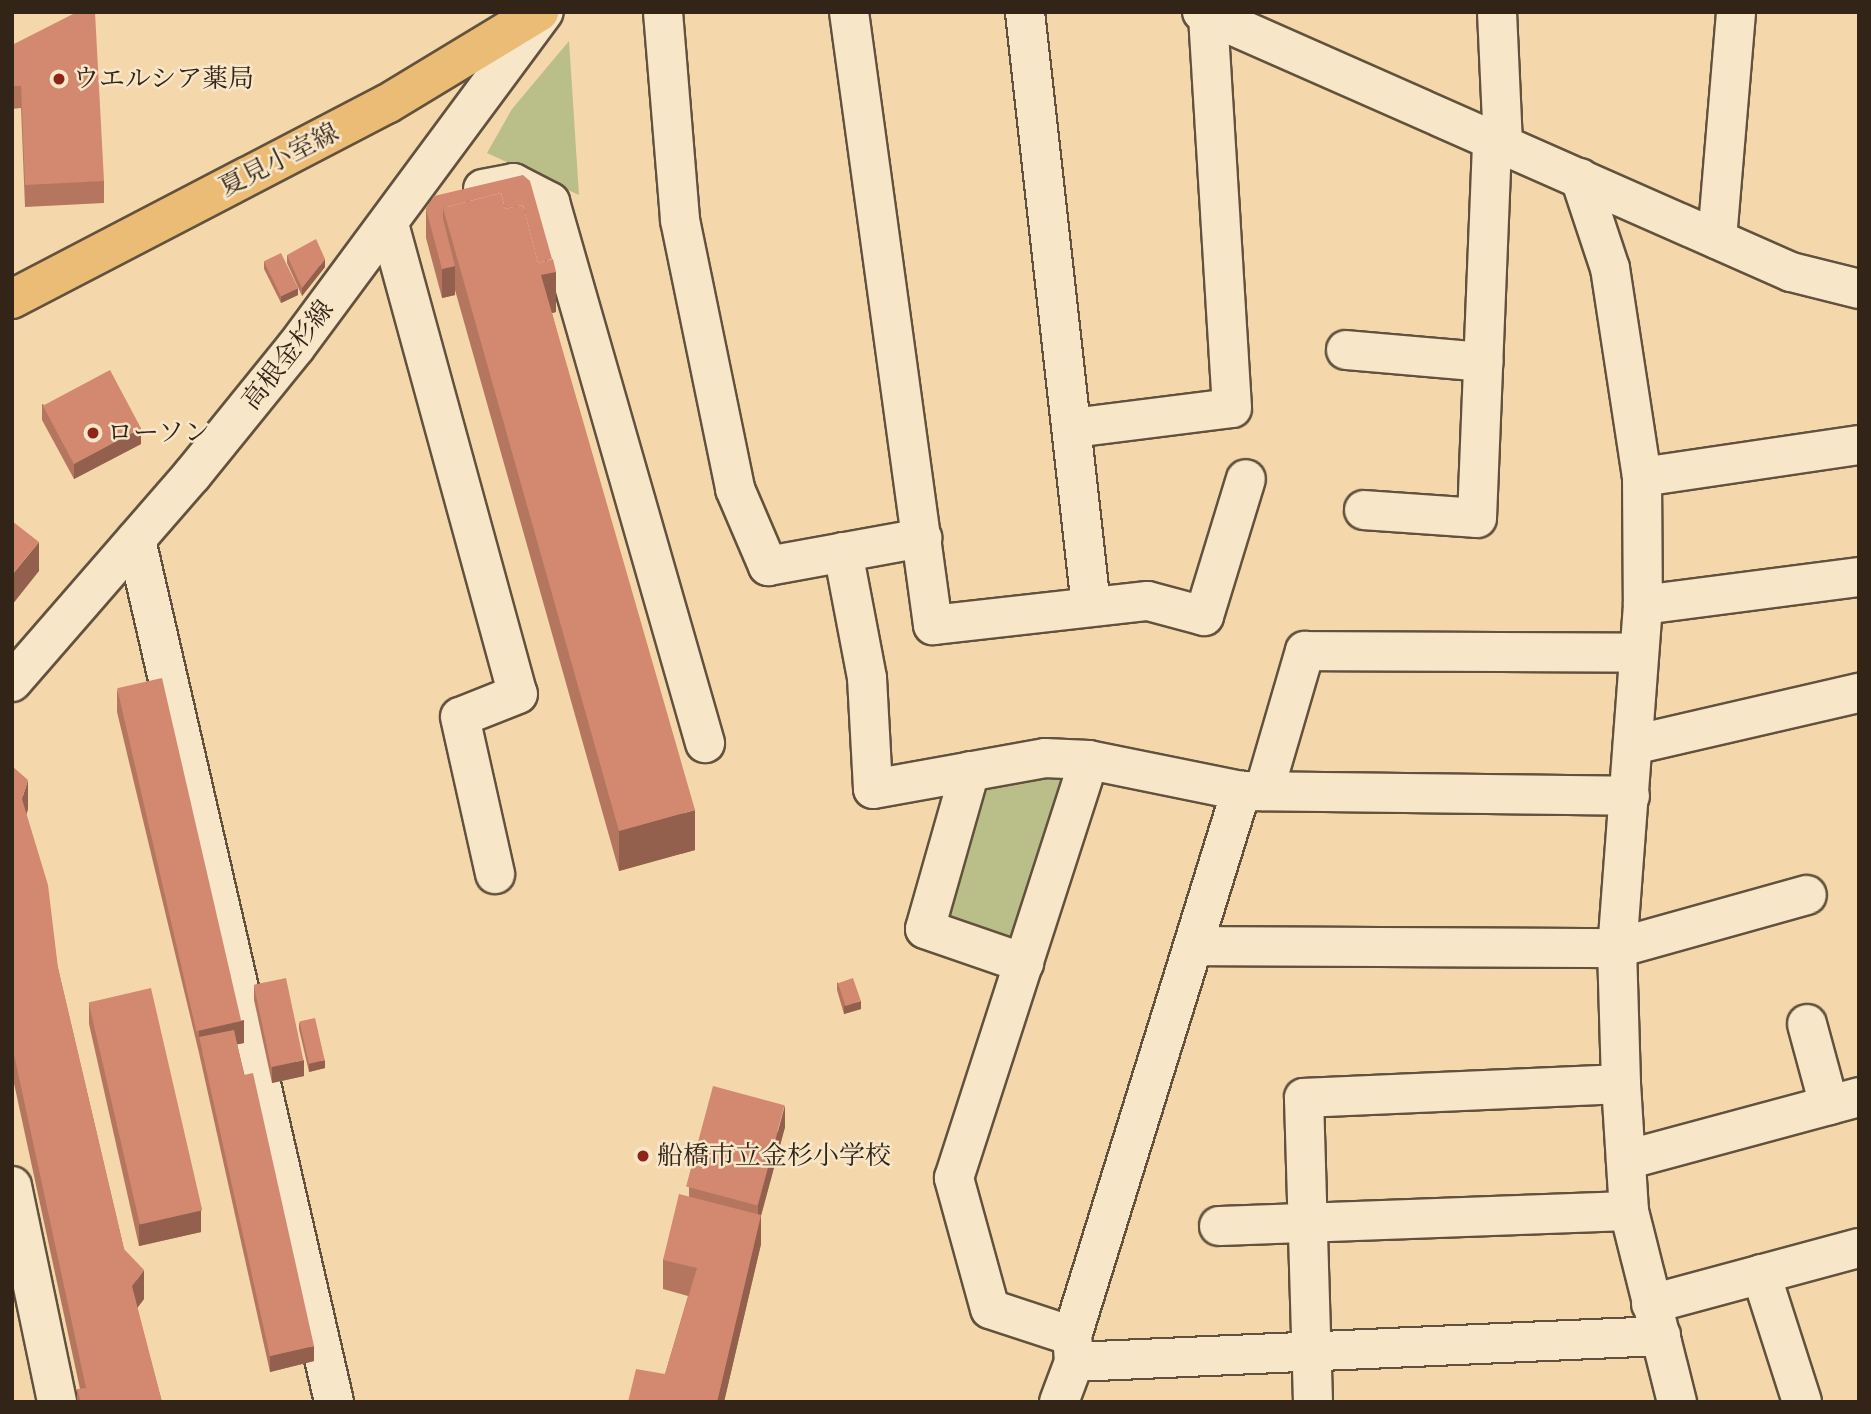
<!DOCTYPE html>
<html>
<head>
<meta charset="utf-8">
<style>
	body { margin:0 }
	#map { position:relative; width:1871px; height:1414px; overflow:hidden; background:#f4d8ac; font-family:Cardo,"Noto Serif JP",serif }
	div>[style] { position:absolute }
	.green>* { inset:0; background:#babf8a }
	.roads { filter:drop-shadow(2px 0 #62523d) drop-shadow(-2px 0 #62523d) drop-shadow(0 2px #62523d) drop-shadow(0 -2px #62523d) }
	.minor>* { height:38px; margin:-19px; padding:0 19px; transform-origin:19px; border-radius:19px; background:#f8e6c9 }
	.major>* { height:38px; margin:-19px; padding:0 19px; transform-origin:19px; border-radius:19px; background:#eabc76 }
	.wall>* { inset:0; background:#b57660 }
	.shaded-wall>* { inset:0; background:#93604e }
	.building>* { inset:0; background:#d28970; transform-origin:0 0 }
	.dots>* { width:19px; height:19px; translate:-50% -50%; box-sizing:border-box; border:4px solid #f8e6c9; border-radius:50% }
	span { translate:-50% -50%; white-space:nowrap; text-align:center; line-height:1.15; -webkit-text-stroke:5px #f8e6c9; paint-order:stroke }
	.poi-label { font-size:26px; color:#322518 }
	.left { translate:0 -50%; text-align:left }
	.street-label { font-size:26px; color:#322518 }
	.frame { position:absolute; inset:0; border:14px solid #322518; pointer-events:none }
</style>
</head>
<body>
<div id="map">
	<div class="green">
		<i style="clip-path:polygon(569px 41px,579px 195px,487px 153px,512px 109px)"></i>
		<i style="clip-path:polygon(1054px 765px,1064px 776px,1013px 935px,998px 941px,949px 925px,942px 912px,979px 788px)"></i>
	</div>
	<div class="roads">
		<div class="minor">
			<i style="left:663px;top:12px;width:209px;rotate:85.3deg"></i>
			<i style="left:680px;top:220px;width:275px;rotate:78.4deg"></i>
			<i style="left:735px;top:489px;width:84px;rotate:66.8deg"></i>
			<i style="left:768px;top:566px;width:157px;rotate:-10.3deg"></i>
			<i style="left:849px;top:12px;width:619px;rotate:82.2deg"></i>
			<i style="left:933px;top:625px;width:216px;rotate:-6.4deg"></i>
			<i style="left:1148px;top:601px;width:58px;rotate:15deg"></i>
			<i style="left:1204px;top:616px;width:143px;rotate:-73deg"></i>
			<i style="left:1025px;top:12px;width:598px;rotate:83.66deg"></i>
			<i style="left:1202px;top:12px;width:644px;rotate:23.82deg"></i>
			<i style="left:1791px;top:272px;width:70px;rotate:14deg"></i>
			<i style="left:1497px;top:12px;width:132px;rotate:87.4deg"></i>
			<i style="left:1580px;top:178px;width:95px;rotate:71.6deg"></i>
			<i style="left:1610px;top:268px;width:211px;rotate:81.3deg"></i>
			<i style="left:1642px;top:477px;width:128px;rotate:89.6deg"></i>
			<i style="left:1643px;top:605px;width:344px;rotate:94.3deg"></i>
			<i style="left:1617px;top:948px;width:136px;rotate:88.3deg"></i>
			<i style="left:1621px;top:1084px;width:127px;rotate:86.4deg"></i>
			<i style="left:1629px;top:1211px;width:197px;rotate:75.9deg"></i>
			<i style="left:483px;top:189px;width:31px;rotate:-11deg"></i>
			<i style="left:513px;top:183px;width:42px;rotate:27.2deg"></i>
			<i style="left:550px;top:202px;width:563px;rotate:74.01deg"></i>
			<i style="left:389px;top:224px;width:487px;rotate:74.7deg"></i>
			<i style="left:518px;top:694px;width:62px;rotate:158.4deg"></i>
			<i style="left:460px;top:717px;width:161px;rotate:77.4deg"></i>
			<i style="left:1717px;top:239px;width:228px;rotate:-85.2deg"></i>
			<i style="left:1346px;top:350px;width:138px;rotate:5deg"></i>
			<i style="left:1073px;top:428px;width:160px;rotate:-7.2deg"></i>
			<i style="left:1232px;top:408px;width:395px;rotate:-93.5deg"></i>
			<i style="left:1642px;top:477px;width:219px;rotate:-8.4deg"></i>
			<i style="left:1364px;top:510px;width:113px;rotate:4deg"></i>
			<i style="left:1477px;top:518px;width:380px;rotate:-87.7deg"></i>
			<i style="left:136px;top:540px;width:884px;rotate:77.06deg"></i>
			<i style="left:843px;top:552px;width:128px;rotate:79.2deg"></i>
			<i style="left:867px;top:678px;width:111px;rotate:86.9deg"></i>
			<i style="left:873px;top:789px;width:175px;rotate:-10.2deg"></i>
			<i style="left:1045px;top:758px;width:44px;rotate:2.6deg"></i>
			<i style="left:1089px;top:760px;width:155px;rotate:11.5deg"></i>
			<i style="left:1241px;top:791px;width:389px;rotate:0.7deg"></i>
			<i style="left:1643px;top:605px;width:218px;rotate:-7.4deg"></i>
			<i style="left:12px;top:682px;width:274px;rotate:-49deg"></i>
			<i style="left:192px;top:475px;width:164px;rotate:-51deg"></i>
			<i style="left:295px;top:348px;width:418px;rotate:-53.5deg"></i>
			<i style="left:1633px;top:745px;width:232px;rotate:-13deg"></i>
			<i style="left:970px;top:771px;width:164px;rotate:105.9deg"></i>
			<i style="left:925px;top:929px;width:105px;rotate:19deg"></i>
			<i style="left:1264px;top:791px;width:146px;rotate:-73.7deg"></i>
			<i style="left:1305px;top:651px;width:334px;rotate:0.3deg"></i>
			<i style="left:1194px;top:946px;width:423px;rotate:0.3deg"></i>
			<i style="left:1617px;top:948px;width:197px;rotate:-15.6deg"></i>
			<i style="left:1807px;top:1024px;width:84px;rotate:74.8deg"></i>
			<i style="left:1626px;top:1160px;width:241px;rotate:-15.1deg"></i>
			<i style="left:12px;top:1186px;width:221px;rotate:78.2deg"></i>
			<i style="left:1219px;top:1226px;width:410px;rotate:-2.1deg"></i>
			<i style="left:1761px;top:1274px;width:134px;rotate:72.2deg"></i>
			<i style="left:1651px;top:1304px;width:215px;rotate:-15.1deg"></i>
			<i style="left:1072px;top:1336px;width:86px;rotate:-161.8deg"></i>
			<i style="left:990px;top:1309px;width:136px;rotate:-105.4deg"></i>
			<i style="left:954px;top:1178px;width:439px;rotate:-72.1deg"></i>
			<i style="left:1074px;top:1362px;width:588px;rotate:-2.54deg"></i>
			<i style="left:1059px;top:1402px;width:43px;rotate:-69.4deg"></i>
			<i style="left:1074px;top:1362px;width:26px;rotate:-94deg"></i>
			<i style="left:1072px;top:1336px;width:571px;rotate:-72.77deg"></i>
			<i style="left:1313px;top:1402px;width:304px;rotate:-91.7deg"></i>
			<i style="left:1304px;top:1098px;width:317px;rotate:-2.5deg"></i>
		</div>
		<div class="major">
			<i style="left:12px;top:299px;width:423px;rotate:-27.5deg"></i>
			<i style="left:387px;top:104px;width:178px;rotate:-31.2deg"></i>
		</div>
	</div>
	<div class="wall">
		<i style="clip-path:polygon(12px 45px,104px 181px,104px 203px,25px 207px,21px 108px,12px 109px)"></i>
		<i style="clip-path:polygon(434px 196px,556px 312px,552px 313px,695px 850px,619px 871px,455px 290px,455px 295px,442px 298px,426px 238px,426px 209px)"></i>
		<i style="clip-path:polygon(287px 255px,325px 267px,302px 296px,287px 263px)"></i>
		<i style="clip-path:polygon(264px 261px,298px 295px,281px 303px,264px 269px)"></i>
		<i style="clip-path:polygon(42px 404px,141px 444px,74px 479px,42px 420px)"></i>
		<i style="clip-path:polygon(117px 689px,244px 1043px,237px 1044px,314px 1361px,270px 1372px,199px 1053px,117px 712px)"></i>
		<i style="clip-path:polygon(12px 766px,28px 809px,26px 814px,58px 968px,124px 1249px,144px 1299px,137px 1308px,162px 1402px,77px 1402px,77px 1389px,80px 1389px,12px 1074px)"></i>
		<i style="clip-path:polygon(837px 982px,861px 1009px,844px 1014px,837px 990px)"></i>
		<i style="clip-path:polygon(254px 985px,304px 1076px,272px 1083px,254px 1000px)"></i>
		<i style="clip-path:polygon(89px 1002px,201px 1232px,139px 1246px,89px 1024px)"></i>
		<i style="clip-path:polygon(299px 1022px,325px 1068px,309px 1072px,299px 1029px)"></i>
		<i style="clip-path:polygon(785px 1127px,761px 1215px,761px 1244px,724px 1402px,628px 1402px,665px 1374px,688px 1296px,663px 1289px,663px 1260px,689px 1197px,689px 1187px)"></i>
	</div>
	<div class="shaded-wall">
		<i style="clip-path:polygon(325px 259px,325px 267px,302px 296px,302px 288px)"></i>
		<i style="clip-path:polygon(455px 266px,455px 295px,442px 298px,442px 269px)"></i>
		<i style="clip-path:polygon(536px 266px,556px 272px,556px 312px,541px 316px)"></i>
		<i style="clip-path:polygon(298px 288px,298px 295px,281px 303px,281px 296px)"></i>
		<i style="clip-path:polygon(141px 428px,141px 444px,74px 479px,74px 464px)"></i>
		<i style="clip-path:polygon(39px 542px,39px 571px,12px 605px,12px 575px)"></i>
		<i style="clip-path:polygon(28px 780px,28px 809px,22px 829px,22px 799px)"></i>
		<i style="clip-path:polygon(695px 810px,695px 850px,619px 871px,619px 831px)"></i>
		<i style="clip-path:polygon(861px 1001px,861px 1009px,844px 1014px,844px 1006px)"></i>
		<i style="clip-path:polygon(244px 1020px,244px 1043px,202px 1052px,199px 1037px,199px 1030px)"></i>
		<i style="clip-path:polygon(304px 1060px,304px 1076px,272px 1083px,272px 1067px)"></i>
		<i style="clip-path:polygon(325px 1060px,325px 1068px,309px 1072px,309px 1064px)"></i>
		<i style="clip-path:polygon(785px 1105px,785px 1127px,758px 1227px,758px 1205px)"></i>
		<i style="clip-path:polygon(201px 1210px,201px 1232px,139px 1246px,139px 1224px)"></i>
		<i style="clip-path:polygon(761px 1215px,761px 1244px,724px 1402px,717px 1402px)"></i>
		<i style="clip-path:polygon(144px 1270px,144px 1299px,132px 1315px,132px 1286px)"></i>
		<i style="clip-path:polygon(314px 1346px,314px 1361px,270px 1372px,270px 1356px)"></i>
	</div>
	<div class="building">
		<i style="clip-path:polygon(77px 12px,95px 12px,104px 181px,25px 185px,21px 86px,12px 86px,12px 45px)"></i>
		<i style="clip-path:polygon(523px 175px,530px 181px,552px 259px,538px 263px,523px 205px,505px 209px,501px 193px,443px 208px,443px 219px,455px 266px,442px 269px,426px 209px,434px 196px)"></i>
		<i style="clip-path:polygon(501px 193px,505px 209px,523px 205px,538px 263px,553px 259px,556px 272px,541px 275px,695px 810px,619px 831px,443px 208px)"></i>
		<i style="clip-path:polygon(316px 239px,325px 259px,302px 288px,287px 255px)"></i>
		<i style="left:281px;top:253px;width:39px;height:19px;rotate:64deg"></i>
		<i style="left:110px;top:370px;width:66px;height:76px;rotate:62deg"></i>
		<i style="clip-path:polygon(12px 521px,39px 542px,12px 575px)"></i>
		<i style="left:162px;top:678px;width:352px;height:46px;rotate:77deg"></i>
		<i style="clip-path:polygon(12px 766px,28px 780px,22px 799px,48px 885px,58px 968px,124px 1249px,144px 1270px,132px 1286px,162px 1402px,81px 1402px,77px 1389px,86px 1388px,12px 1045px)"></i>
		<i style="left:286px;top:978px;width:84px;height:33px;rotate:78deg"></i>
		<i style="left:853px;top:978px;width:24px;height:16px;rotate:71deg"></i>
		<i style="left:151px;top:988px;width:228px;height:64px;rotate:77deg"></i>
		<i style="left:315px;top:1018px;width:43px;height:16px;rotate:77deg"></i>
		<i style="clip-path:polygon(234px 1030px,244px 1075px,253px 1073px,314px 1346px,270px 1356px,199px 1037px)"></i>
		<i style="left:713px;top:1086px;width:74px;height:104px;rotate:15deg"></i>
		<i style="clip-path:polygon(679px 1194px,761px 1215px,717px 1402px,628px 1402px,636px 1369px,665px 1374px,697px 1268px,663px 1260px)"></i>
	</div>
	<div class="dots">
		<i style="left:59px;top:79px;background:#8f2418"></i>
		<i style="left:93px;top:433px;background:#8f2418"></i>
		<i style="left:643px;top:1156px;background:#8f2418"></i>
	</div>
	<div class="poi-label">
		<span class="left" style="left:73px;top:79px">ウエルシア薬局</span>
		<span class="left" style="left:107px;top:433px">ローソン</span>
		<span class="left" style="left:657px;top:1156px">船橋市立金杉小学校</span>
	</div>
	<div class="street-label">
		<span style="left:279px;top:160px;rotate:-27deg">夏見小室線</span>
		<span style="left:288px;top:355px;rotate:-52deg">高根金杉線</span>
	</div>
	<div class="frame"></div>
</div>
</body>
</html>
